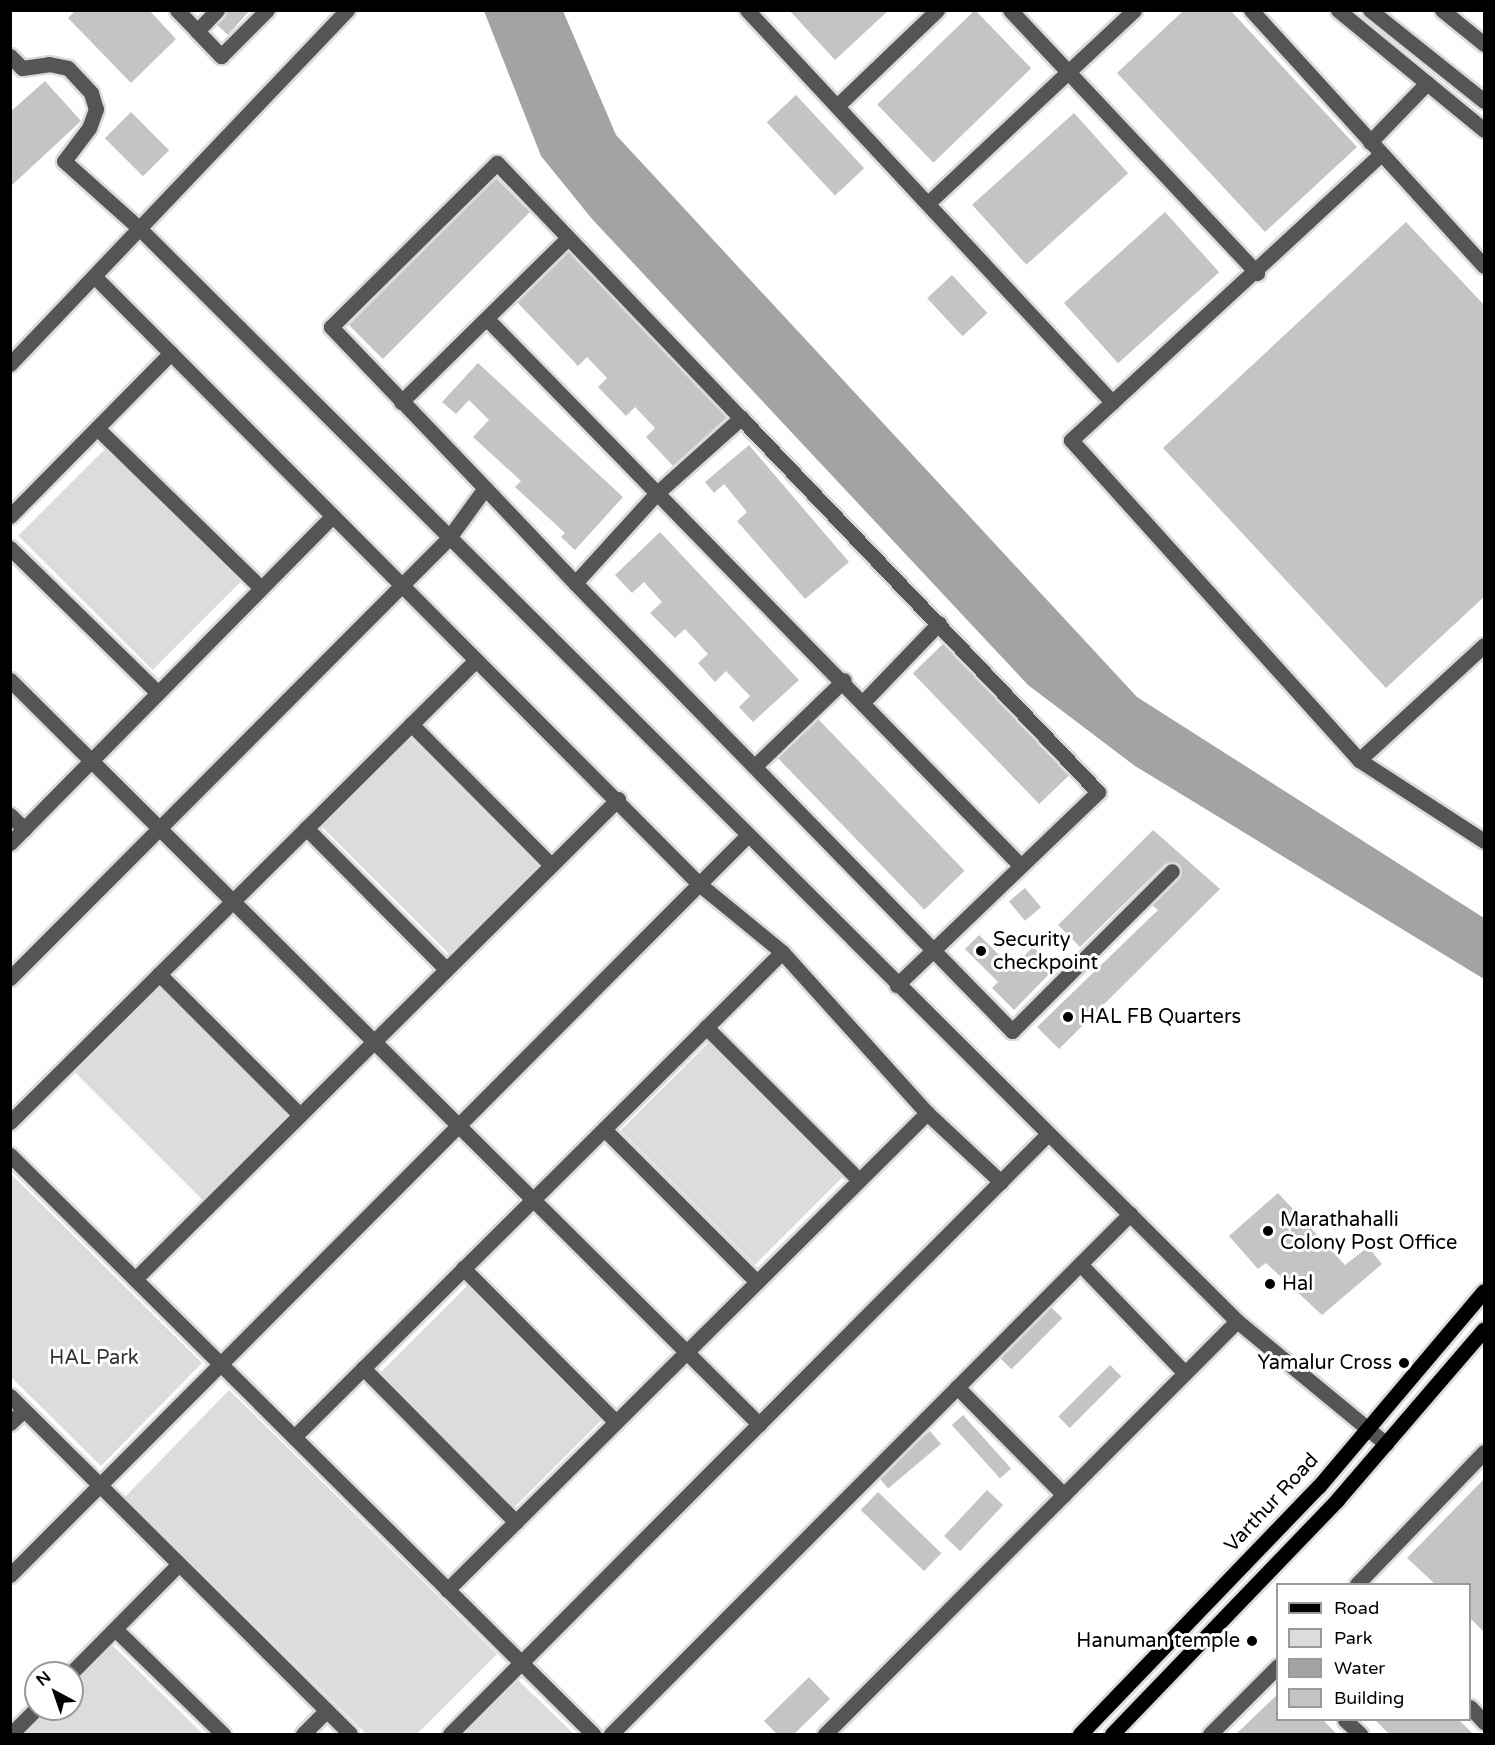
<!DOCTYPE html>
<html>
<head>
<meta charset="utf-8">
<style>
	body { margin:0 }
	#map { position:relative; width:1495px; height:1745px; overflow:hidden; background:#fff; font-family:"Varela Round",sans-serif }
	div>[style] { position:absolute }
	.green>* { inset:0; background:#dcdcdc; transform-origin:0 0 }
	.water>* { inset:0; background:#a3a3a3 }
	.building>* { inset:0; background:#c4c4c4; transform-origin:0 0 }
	.roads { filter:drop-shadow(2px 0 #dbdbdb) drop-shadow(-2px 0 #dbdbdb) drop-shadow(0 2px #dbdbdb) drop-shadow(0 -2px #dbdbdb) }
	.minor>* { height:15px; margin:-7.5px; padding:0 7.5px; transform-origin:7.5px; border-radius:7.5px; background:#555 }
	.major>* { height:15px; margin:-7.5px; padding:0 7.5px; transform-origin:7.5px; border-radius:7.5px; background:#000 }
	.dots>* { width:16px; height:16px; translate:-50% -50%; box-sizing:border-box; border:3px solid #fff; border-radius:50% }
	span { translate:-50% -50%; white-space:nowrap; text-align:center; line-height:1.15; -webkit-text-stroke:6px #fff; paint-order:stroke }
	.poi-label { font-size:20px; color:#000 }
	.left { translate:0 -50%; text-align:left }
	.right { translate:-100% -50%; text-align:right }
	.park-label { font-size:20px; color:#333 }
	.street-label { font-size:20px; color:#000 }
	.frame { position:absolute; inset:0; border:12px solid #000; pointer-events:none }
	.legend { position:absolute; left:1276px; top:1583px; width:195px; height:138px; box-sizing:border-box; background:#fff; border:2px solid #999; margin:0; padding:8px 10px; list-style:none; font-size:18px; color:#000 }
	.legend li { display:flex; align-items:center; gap:12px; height:30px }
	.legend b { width:30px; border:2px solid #999 }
	.north { position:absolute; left:24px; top:1661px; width:60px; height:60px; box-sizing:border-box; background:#fff; border:2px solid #999; border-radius:50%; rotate:320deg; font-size:16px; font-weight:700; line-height:24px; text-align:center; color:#000 }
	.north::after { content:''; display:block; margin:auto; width:21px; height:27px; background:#000; clip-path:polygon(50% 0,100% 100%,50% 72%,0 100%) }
</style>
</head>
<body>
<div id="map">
	<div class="green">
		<i style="left:106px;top:448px;width:190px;height:124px;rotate:45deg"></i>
		<i style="left:405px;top:733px;width:189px;height:125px;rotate:45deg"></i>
		<i style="left:161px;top:983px;width:190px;height:124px;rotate:45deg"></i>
		<i style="left:709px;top:1042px;width:190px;height:125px;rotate:45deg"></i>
		<i style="clip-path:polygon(11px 1174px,202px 1363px,101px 1466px,11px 1377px)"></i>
		<i style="left:468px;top:1285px;width:190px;height:125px;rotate:45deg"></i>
		<i style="clip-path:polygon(229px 1390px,497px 1654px,417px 1734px,366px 1734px,125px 1497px)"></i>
		<i style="clip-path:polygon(112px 1645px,203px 1734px,25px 1734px,49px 1709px,72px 1709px,72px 1686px)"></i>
		<i style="clip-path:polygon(518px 1680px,574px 1734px,464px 1734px)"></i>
	</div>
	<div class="water">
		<i style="clip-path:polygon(484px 11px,563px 11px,616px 135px,1137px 697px,1484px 918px,1484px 979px,1135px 766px,1028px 685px,592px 219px,541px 156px)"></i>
	</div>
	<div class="building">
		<i style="clip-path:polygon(76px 10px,149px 10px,176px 39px,131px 83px,68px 18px)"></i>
		<i style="clip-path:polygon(227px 10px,250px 10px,228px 35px,217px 25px)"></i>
		<i style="clip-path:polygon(789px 10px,889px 10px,835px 60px)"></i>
		<i style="left:975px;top:10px;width:81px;height:136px;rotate:46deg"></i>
		<i style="clip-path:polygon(1184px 10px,1230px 10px,1357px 147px,1265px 232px,1117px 73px)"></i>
		<i style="clip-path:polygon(45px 81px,81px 121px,10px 187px,10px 112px)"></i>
		<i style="left:796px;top:95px;width:100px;height:40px;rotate:47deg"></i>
		<i style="left:131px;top:112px;width:54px;height:37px;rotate:45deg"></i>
		<i style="left:1074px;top:113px;width:81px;height:137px;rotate:48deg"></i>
		<i style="left:496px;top:178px;width:48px;height:208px;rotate:45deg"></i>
		<i style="left:1165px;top:212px;width:81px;height:136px;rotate:48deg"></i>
		<i style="clip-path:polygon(1406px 222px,1485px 306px,1485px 596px,1386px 688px,1163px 448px)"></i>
		<i style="clip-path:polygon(568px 251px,727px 417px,673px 466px,646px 437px,655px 428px,635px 407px,626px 416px,598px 387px,607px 378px,587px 357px,578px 366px,517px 302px)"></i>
		<i style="left:952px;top:275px;width:52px;height:34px;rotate:47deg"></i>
		<i style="clip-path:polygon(478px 363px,623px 497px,575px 550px,561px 537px,565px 533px,515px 487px,521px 481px,473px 437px,489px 420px,469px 400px,456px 414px,442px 402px)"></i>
		<i style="clip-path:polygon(749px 445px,849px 562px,805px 599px,737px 521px,747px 512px,724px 484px,714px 493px,705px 482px)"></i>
		<i style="clip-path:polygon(660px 532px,799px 680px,753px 722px,739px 707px,750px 696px,726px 671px,715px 682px,698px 663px,708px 654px,685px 629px,675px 638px,650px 613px,662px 602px,644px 582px,632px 593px,615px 575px)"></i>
		<i style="left:943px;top:644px;width:182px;height:42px;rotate:46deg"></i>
		<i style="left:818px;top:719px;width:211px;height:56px;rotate:46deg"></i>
		<i style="clip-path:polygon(1153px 830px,1220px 889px,1059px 1049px,1037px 1027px,1158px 910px,1152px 905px,1179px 878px,1181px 868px,1174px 862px,1165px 864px,1080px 947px,1058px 925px)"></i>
		<i style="left:1025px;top:888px;width:25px;height:21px;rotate:50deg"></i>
		<i style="clip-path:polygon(979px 935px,1012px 968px,1033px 947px,1055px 968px,1014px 1010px,992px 988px,998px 982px,965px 949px)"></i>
		<i style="clip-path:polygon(1278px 1193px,1345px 1265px,1368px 1247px,1382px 1264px,1322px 1315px,1266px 1263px,1258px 1269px,1229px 1236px)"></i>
		<i style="left:1051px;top:1307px;width:16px;height:72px;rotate:45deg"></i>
		<i style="left:1110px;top:1365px;width:16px;height:73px;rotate:45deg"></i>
		<i style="left:963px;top:1415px;width:72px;height:15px;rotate:48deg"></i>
		<i style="left:930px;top:1431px;width:17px;height:69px;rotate:50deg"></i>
		<i style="clip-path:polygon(1485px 1478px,1485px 1633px,1470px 1618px,1470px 1584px,1435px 1584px,1407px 1558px)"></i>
		<i style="left:987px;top:1490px;width:22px;height:63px;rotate:43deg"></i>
		<i style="left:878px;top:1492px;width:88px;height:25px;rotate:44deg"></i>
		<i style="clip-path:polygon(809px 1677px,830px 1699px,794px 1734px,777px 1734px,764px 1721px)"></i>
		<i style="clip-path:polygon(1278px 1694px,1278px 1719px,1322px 1719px,1337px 1734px,1236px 1734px)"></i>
		<i style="clip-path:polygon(1374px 1719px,1458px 1719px,1473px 1734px,1389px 1734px)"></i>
	</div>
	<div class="roads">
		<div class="minor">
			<i style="left:177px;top:10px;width:29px;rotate:46deg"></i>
			<i style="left:197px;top:31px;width:29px;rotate:-46deg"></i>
			<i style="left:747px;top:10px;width:536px;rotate:47.04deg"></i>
			<i style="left:1010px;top:10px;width:361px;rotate:46.8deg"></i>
			<i style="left:1251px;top:10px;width:346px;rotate:47.7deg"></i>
			<i style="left:1338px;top:10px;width:189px;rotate:39.4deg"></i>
			<i style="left:1370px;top:10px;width:146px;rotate:38.6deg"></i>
			<i style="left:1442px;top:10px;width:54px;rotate:39deg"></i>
			<i style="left:197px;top:31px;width:35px;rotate:46deg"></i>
			<i style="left:221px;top:56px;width:65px;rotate:-45deg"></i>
			<i style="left:10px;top:56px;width:17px;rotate:45deg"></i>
			<i style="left:22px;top:68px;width:27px;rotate:-8deg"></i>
			<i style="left:49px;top:64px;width:19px;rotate:12deg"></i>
			<i style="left:68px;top:68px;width:34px;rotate:47deg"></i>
			<i style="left:91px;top:93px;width:17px;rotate:73deg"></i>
			<i style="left:96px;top:109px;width:20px;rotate:110deg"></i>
			<i style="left:89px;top:128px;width:41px;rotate:127.1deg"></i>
			<i style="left:64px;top:161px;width:102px;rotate:41.8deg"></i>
			<i style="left:140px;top:229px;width:1548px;rotate:44.87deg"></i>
			<i style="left:1237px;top:1321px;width:193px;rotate:39.5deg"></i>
			<i style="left:837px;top:106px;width:139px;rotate:-43.8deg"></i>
			<i style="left:1370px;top:142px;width:82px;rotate:-46deg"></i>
			<i style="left:1381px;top:154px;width:422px;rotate:137.3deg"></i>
			<i style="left:1071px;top:440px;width:431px;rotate:48deg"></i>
			<i style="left:1359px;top:760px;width:149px;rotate:32.9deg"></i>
			<i style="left:928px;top:203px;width:282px;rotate:-43.1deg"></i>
			<i style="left:96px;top:278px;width:855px;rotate:45.14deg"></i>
			<i style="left:699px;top:884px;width:107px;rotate:39.3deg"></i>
			<i style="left:782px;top:952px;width:217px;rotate:48deg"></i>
			<i style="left:927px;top:1113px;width:101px;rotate:43deg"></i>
			<i style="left:488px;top:320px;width:762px;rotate:45.69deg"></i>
			<i style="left:10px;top:364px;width:489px;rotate:-46.4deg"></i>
			<i style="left:401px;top:402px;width:234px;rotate:-44.5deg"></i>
			<i style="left:97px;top:428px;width:229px;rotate:44.3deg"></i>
			<i style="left:485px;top:488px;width:223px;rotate:-133.7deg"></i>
			<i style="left:331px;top:327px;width:233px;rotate:-44.7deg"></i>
			<i style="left:497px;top:163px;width:353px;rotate:46.3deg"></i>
			<i style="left:10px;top:516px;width:229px;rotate:-45.4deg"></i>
			<i style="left:10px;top:548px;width:207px;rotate:44.4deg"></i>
			<i style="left:575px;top:583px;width:626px;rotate:45.71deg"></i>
			<i style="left:1012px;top:1031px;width:226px;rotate:-45deg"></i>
			<i style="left:10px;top:680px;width:1056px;rotate:44.81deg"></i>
			<i style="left:864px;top:701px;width:108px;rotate:-46.1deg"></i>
			<i style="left:411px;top:724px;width:199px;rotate:45.2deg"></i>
			<i style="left:1359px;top:760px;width:170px;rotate:-42.6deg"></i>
			<i style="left:756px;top:765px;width:122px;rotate:-44deg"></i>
			<i style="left:10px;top:815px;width:20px;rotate:45deg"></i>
			<i style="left:306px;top:828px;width:199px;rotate:45.2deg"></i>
			<i style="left:10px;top:843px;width:459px;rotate:-45.4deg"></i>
			<i style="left:159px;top:974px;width:199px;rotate:45deg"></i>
			<i style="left:10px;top:978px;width:620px;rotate:-45.07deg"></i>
			<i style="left:448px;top:539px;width:63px;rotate:-54deg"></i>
			<i style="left:485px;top:488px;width:131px;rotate:46.5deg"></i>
			<i style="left:575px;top:583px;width:122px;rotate:-47.7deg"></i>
			<i style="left:657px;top:493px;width:113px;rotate:-41.8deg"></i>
			<i style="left:741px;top:418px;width:517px;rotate:46.33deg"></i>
			<i style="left:1098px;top:792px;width:279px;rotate:136.2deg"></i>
			<i style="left:706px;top:1027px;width:216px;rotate:45deg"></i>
			<i style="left:10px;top:1122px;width:656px;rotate:-44.75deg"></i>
			<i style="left:604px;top:1129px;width:216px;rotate:45deg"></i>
			<i style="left:10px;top:1155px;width:822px;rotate:44.8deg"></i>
			<i style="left:1080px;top:1264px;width:151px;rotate:46.1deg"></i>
			<i style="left:463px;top:1268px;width:217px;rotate:45.2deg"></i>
			<i style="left:135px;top:1279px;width:681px;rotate:-44.82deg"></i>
			<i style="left:363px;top:1368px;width:217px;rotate:45.2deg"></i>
			<i style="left:957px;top:1387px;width:152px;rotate:45.3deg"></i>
			<i style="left:10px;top:1396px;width:479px;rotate:44.8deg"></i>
			<i style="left:10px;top:1423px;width:19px;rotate:-43deg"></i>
			<i style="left:294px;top:1437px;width:688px;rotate:-44.82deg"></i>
			<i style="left:10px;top:1575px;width:1044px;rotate:-45.08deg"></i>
			<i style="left:1357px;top:1584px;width:183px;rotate:-46.1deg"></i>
			<i style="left:447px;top:1590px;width:677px;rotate:-44.82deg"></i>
			<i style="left:115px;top:1629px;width:151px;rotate:44.2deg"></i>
			<i style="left:71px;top:1673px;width:153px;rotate:-45.3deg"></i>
			<i style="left:1470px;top:1707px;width:21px;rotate:47deg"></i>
			<i style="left:1345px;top:1720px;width:21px;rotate:43deg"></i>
			<i style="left:11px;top:1734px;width:35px;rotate:-45deg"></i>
			<i style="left:303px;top:1734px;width:33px;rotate:-45deg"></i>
			<i style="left:450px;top:1734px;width:847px;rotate:-45.1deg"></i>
			<i style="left:611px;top:1734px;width:735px;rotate:-45.06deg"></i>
			<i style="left:825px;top:1734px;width:583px;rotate:-45.07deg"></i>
			<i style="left:1210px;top:1734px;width:96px;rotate:-45deg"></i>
		</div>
		<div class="major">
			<i style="left:1080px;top:1734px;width:344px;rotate:-46.1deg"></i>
			<i style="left:1319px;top:1486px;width:255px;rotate:-49.8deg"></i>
			<i style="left:1112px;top:1734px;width:325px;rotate:-46.1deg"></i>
			<i style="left:1337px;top:1500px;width:225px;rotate:-49.3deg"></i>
		</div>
	</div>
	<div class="dots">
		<i style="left:981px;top:951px;background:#000"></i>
		<i style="left:1068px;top:1017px;background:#000"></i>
		<i style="left:1268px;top:1231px;background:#000"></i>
		<i style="left:1270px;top:1284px;background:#000"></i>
		<i style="left:1404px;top:1363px;background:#000"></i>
		<i style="left:1252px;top:1641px;background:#000"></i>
	</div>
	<div class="poi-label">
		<span class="left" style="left:993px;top:952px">Security<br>checkpoint</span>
		<span class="left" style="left:1080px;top:1017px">HAL FB Quarters</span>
		<span class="left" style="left:1280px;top:1232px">Marathahalli<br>Colony Post Office</span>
		<span class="left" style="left:1282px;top:1284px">Hal</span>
		<span class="right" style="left:1392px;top:1363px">Yamalur Cross</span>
		<span class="right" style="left:1240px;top:1641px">Hanuman temple</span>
	</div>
	<div class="park-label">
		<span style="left:94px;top:1358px">HAL Park</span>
	</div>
	<div class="street-label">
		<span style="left:1272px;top:1503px;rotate:-47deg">Varthur Road</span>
	</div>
	<div class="frame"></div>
	<ul class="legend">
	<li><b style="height:8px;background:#000"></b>Road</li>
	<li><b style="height:16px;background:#dcdcdc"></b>Park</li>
	<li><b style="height:16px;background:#a3a3a3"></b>Water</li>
	<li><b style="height:16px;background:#c4c4c4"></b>Building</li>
	</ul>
	<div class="north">N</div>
</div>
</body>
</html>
